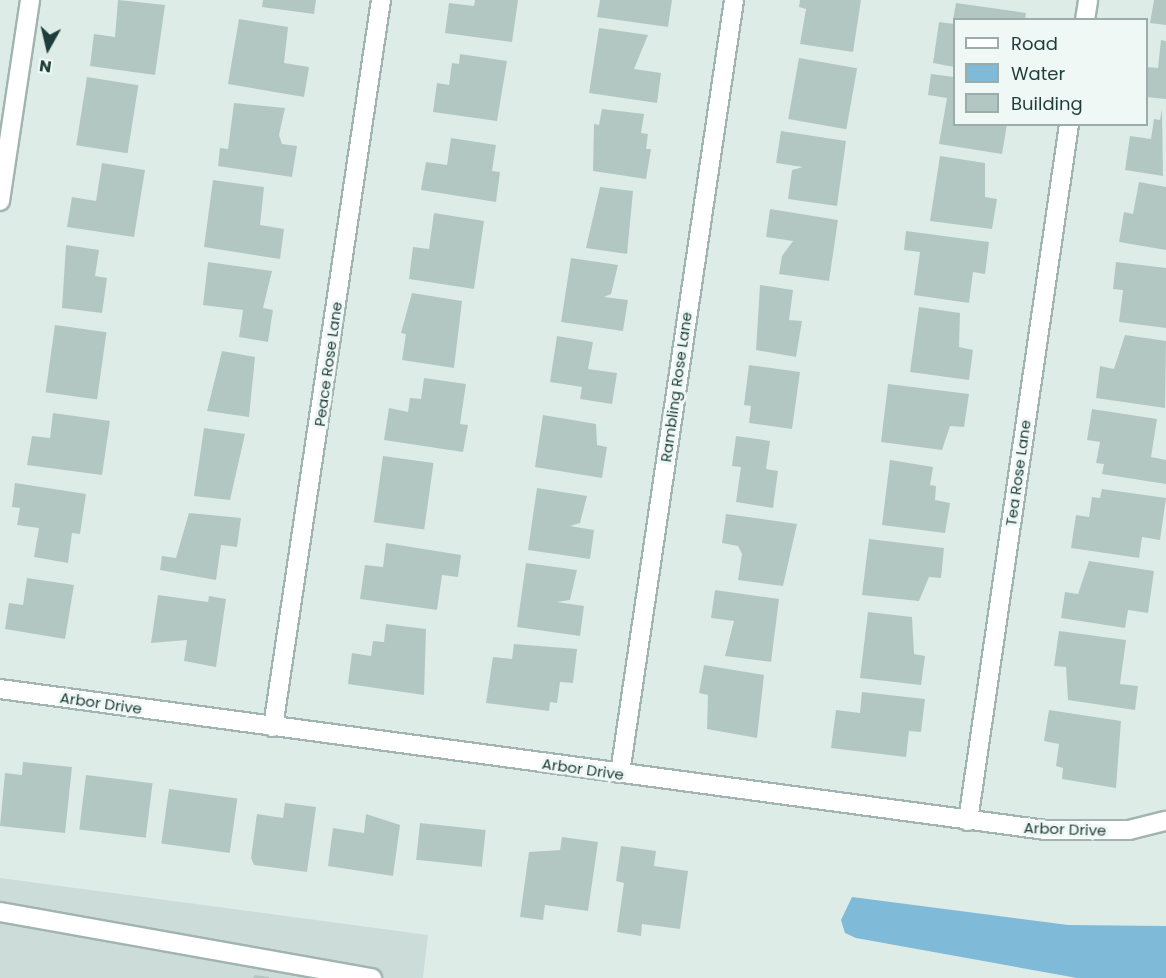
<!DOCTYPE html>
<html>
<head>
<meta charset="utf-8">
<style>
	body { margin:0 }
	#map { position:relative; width:1166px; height:978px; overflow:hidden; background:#deece8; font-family:Poppins,sans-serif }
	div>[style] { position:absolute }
	.built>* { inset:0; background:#ccdcd8 }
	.water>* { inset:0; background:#7fbad8 }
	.building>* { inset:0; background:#b3c7c2; transform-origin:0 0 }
	.roads { filter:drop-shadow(2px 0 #a1b4b1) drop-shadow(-2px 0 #a1b4b1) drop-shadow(0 2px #a1b4b1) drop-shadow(0 -2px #a1b4b1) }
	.minor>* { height:18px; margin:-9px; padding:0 9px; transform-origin:9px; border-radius:9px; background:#fff }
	span { translate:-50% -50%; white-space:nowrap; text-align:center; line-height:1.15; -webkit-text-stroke:6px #eff8f5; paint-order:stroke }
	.street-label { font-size:15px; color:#1e3d3b }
	.legend { position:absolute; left:953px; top:18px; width:195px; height:108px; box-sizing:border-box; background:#eff8f5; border:2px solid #9badab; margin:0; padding:8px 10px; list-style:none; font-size:18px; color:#1e3d3b }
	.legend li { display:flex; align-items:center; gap:12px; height:30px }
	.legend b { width:30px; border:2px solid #9badab }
	.north { position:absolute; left:18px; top:18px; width:60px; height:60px; -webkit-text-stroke:4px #eff8f5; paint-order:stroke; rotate:188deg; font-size:16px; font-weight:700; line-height:24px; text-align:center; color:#1e3d3b }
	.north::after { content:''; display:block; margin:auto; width:21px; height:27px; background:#1e3d3b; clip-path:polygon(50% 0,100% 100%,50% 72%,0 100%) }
</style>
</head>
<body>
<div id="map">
	<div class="built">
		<i style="clip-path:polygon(0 878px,428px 935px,423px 978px,0 978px)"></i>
	</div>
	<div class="water">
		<i style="clip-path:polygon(852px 897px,1068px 925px,1166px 926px,1166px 978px,1077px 978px,856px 938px,845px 933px,841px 920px)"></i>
	</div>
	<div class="building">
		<i style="clip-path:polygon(118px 0,165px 5px,155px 75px,90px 66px,94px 34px,115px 37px)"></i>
		<i style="clip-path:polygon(263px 0,316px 0,314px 14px,262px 7px)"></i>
		<i style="clip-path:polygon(475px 0,518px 0,512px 42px,445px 33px,449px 3px,474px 6px)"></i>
		<i style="clip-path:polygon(600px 0,672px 0,668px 27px,597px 17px)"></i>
		<i style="clip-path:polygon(800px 0,861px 0,853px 52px,800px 44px,806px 9px,799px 7px)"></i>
		<i style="clip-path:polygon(1154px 0,1166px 0,1166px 25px,1150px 23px)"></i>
		<i style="clip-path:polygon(956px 3px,1026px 13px,1025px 20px,953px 20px)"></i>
		<i style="clip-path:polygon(239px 19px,288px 27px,284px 63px,309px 67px,304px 97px,228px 84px)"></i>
		<i style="clip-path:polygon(939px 22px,954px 24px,954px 67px,933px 63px)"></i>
		<i style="clip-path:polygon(599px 28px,648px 35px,634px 69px,661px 73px,657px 103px,589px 93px)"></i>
		<i style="clip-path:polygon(1161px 40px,1166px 41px,1166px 99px,1146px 97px,1146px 67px,1158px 68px)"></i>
		<i style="clip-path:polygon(460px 54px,507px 61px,497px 121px,433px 112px,437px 83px,449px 85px,452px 63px,459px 64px)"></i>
		<i style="left:799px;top:58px;width:59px;height:62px;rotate:10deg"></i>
		<i style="clip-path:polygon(931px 74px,954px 77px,954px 124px,1007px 124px,1002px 154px,939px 144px,947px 98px,928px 95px)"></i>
		<i style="left:87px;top:77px;width:52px;height:69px;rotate:9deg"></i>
		<i style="clip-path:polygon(234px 103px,285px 108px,279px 135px,282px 144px,297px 146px,292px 177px,218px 166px,220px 148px,228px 149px)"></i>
		<i style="clip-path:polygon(602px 109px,644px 114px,641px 133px,648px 134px,646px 149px,651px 149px,646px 179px,593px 171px,594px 124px,599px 125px)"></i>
		<i style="clip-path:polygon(1162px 109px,1163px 176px,1125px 170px,1130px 136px,1151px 139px,1154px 119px,1160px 120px)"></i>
		<i style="clip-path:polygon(781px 131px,846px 141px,837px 206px,788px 199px,792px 170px,803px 167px,776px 163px)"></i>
		<i style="clip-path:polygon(451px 138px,496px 145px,492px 171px,500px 172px,496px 202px,421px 190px,426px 162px,447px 165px)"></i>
		<i style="clip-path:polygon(940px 156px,985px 163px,985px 197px,997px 199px,992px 229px,930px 221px)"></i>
		<i style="clip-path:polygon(102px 163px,145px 170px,134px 237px,67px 227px,72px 197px,96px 201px)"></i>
		<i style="clip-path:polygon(213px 180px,264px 187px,260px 225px,284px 229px,280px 259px,204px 247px)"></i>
		<i style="clip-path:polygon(1139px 182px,1166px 187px,1166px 250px,1119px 242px,1124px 212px,1133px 214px)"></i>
		<i style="clip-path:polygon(600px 187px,633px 191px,627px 254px,586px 248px)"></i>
		<i style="clip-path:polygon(770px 209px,838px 220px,829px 281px,779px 274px,782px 256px,793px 241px,766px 237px)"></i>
		<i style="clip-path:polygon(434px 213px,484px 221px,474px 289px,409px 279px,413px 247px,429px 249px)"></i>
		<i style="clip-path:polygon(906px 231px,989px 242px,985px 274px,973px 272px,969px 303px,914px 295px,920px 252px,904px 250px)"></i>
		<i style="clip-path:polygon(66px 245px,99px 250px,95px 276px,107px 278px,102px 313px,62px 308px)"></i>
		<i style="clip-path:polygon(571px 258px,618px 265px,611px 294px,604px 297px,628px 300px,623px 331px,561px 322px)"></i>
		<i style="clip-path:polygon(208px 262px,272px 271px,263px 308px,273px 310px,268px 342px,239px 337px,243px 310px,203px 305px)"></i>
		<i style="clip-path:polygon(1116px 262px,1166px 268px,1166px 328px,1119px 322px,1123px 290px,1113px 289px)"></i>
		<i style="clip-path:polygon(760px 285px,793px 290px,789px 320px,802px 321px,796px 357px,756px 350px)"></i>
		<i style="clip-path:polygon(412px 293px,462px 301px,454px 368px,402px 360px,406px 334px,401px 333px)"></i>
		<i style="clip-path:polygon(919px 307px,960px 313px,959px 347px,973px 350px,969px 380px,910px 372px)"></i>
		<i style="left:55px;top:325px;width:52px;height:68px;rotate:8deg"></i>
		<i style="clip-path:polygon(1125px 335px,1166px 341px,1165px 408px,1096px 398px,1100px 366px,1114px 369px)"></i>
		<i style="clip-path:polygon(557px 336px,593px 342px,588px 369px,617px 373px,612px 404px,580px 399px,582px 387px,550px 382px)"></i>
		<i style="clip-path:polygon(222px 351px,255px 357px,249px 417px,207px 411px)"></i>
		<i style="clip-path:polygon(749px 365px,800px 372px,792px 429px,749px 423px,751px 406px,744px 405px)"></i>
		<i style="clip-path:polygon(424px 378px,466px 384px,460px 424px,468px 425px,463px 452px,384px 440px,389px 408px,408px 412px,410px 398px,421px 399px)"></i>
		<i style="clip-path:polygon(888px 384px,969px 394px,964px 427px,950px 426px,942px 450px,881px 442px)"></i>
		<i style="clip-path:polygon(1092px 409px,1157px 419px,1151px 457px,1166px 460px,1166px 484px,1102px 474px,1104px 464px,1096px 463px,1100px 442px,1087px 440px)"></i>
		<i style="clip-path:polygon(53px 413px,110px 421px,102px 475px,27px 465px,32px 436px,50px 438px)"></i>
		<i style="clip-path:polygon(543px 415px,596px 424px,597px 445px,607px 447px,602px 478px,535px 467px)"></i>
		<i style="clip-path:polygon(204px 428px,245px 434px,230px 500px,194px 496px)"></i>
		<i style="clip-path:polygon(736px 436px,770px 441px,766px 469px,778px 471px,773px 508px,736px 502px,741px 467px,732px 466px)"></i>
		<i style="left:383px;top:456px;width:51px;height:67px;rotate:8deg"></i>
		<i style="clip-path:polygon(890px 460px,933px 467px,930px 485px,936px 486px,935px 500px,950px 503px,945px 533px,882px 525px)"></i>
		<i style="clip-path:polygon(15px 483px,86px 494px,80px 534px,72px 533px,68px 563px,34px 557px,39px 528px,17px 525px,20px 508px,12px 507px)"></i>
		<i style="clip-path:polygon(537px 488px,587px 496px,580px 523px,570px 526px,594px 530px,590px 559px,528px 550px)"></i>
		<i style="clip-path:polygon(1102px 489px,1166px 498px,1160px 540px,1142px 537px,1139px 558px,1071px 548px,1076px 515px,1089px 517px,1092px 497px,1100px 498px)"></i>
		<i style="clip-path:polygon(189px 513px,241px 518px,237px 547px,221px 545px,216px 580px,160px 570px,162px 556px,176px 558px)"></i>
		<i style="clip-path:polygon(726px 514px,797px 524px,783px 586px,738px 580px,742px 554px,738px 546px,722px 543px)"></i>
		<i style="clip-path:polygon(869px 539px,944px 548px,941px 578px,929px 577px,919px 601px,862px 595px)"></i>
		<i style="clip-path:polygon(386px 543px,461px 555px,458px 577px,442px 575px,437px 610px,360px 599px,365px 565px,383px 567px)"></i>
		<i style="clip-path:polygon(1089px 561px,1154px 571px,1148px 613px,1128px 610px,1125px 628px,1061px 618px,1065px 592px,1078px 594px)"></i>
		<i style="clip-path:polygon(526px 563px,577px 570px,570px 600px,557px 602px,584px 606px,580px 636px,517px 627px)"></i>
		<i style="clip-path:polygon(27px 578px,74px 585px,65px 639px,5px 629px,9px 603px,23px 605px)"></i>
		<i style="clip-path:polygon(715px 590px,779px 599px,771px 662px,725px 656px,734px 621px,711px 618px)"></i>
		<i style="clip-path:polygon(158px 595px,208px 602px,209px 596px,226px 599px,216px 667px,184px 661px,187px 640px,151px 643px)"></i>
		<i style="clip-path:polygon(868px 612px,912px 617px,914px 654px,925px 656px,921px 685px,860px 678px)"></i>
		<i style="clip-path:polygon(386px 624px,426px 629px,424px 695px,348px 684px,352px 653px,371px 656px,373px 641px,384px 642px)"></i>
		<i style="clip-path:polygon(1059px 631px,1126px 640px,1120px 684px,1138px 686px,1135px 710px,1068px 700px,1066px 667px,1054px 666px)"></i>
		<i style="clip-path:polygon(514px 644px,577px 649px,573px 683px,560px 682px,557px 703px,550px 702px,549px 711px,486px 703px,493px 657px,512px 659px)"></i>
		<i style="clip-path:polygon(704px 665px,764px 675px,757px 738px,707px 729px,708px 695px,699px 693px)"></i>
		<i style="clip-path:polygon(862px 692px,925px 699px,921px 732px,909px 731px,906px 757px,831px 748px,836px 710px,860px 713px)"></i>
		<i style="clip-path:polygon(1049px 710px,1121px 721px,1116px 788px,1062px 779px,1063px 768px,1056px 766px,1059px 744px,1044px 741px)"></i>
		<i style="clip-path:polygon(23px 762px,72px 767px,65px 833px,0 826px,5px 773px,22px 775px)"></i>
		<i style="left:86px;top:775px;width:67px;height:55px;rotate:7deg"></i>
		<i style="left:169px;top:789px;width:69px;height:55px;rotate:8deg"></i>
		<i style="clip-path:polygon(285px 803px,316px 807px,307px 872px,254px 865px,251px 858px,257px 814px,283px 818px)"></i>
		<i style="clip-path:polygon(366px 814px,400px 825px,393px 876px,328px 866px,333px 828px,364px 833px)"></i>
		<i style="left:420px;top:823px;width:66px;height:37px;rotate:6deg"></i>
		<i style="clip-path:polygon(562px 837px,598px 842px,588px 911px,545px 905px,543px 920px,520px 917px,529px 852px,560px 850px)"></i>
		<i style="clip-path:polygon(621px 846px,656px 851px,654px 866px,688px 871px,680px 929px,642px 924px,641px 936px,617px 932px,624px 883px,616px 881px)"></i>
		<i style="clip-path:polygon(255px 975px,269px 977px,269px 978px,253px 978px)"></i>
	</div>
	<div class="roads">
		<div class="minor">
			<i style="left:1085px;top:20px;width:20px;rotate:-81deg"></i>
			<i style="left:0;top:201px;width:203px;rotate:-81.5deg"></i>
			<i style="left:0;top:689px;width:1055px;rotate:7.68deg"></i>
			<i style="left:1046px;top:830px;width:83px"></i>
			<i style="left:1129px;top:830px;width:38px;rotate:-14deg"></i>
			<i style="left:273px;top:727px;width:735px;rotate:-81.55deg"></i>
			<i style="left:620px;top:773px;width:781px;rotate:-81.61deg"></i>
			<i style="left:968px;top:821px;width:704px;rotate:-81.75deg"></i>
			<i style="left:0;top:912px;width:378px;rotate:10.1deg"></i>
		</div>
	</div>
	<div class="street-label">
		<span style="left:328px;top:364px;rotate:-82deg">Peace Rose Lane</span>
		<span style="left:676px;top:387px;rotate:-82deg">Rambling Rose Lane</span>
		<span style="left:1018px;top:473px;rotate:-82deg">Tea Rose Lane</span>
		<span style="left:101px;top:703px;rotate:8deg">Arbor Drive</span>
		<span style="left:583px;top:769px;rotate:8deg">Arbor Drive</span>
		<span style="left:1065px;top:829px;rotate:2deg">Arbor Drive</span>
	</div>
	<ul class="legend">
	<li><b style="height:8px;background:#fff"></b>Road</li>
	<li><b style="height:16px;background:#7fbad8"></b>Water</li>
	<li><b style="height:16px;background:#b3c7c2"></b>Building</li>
	</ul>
	<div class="north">N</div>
</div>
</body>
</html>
